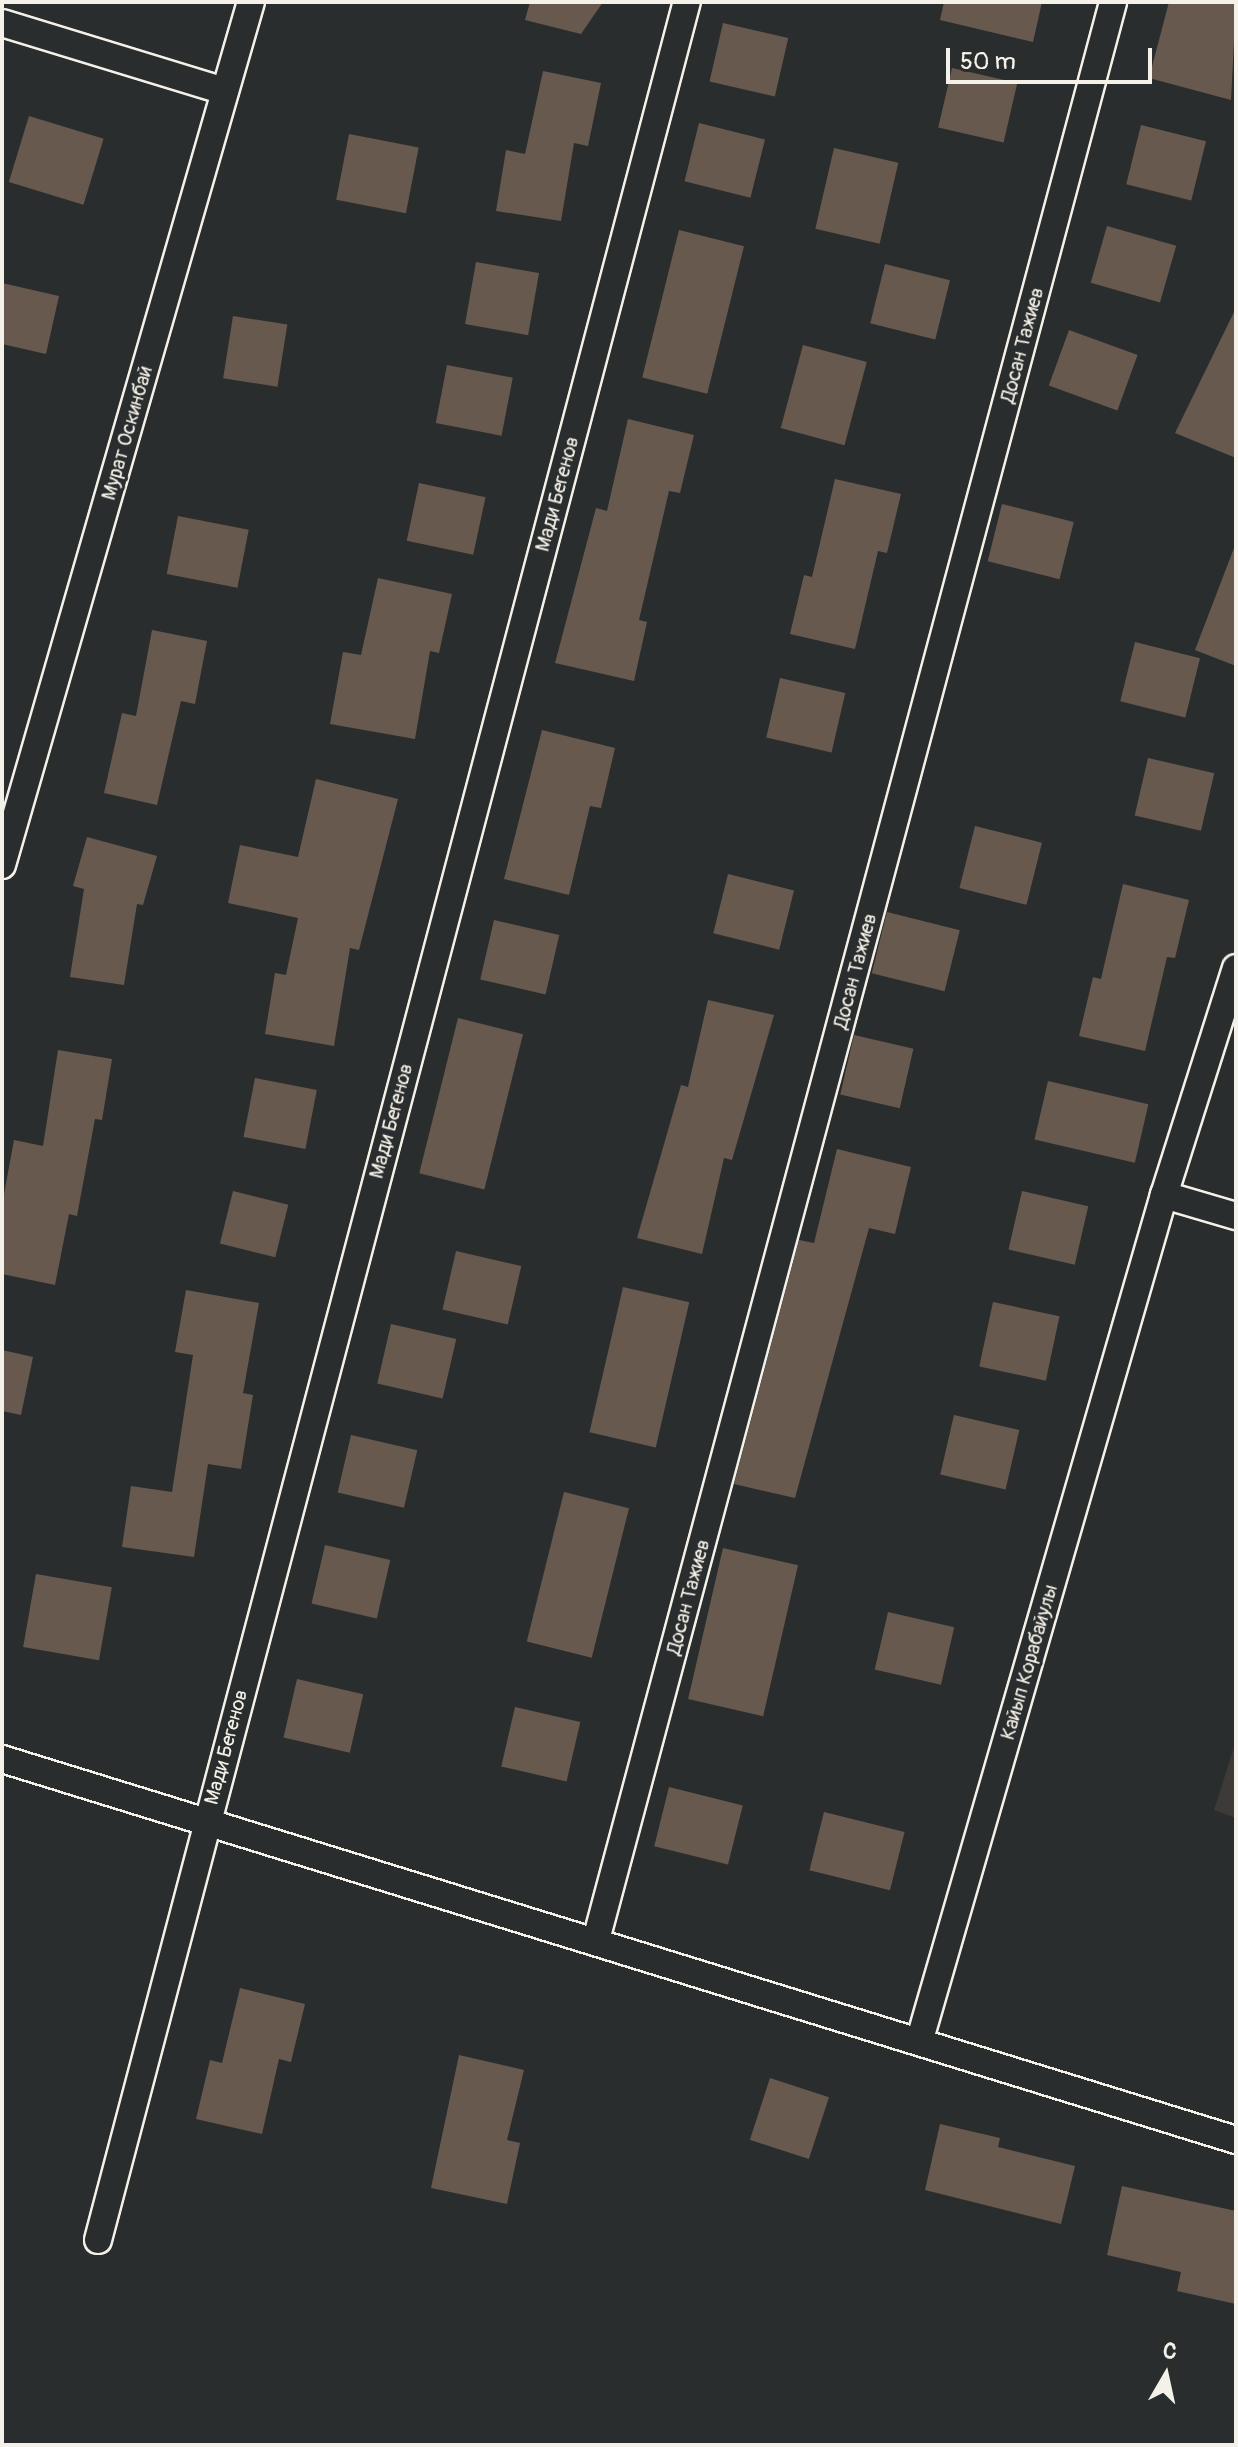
<!DOCTYPE html>
<html>
<head>
<meta charset="utf-8">
<style>
	body { margin:0 }
	#map { position:relative; width:1238px; height:2447px; overflow:hidden; background:#2a2d2e; font-family:Pangolin,sans-serif }
	div>[style] { position:absolute }
	.built>* { inset:0; background:#3d3a38 }
	.building>* { inset:0; background:#68594f; transform-origin:0 0 }
	.roads { filter:drop-shadow(2px 0 #f4f1e8) drop-shadow(-2px 0 #f4f1e8) drop-shadow(0 2px #f4f1e8) drop-shadow(0 -2px #f4f1e8) }
	.minor>* { height:26px; margin:-13px; padding:0 13px; transform-origin:13px; border-radius:13px; background:#2a2d2e }
	span { translate:-50% -50%; white-space:nowrap; text-align:center; line-height:1.15; -webkit-text-stroke:6px #2a2d2e; paint-order:stroke }
	.street-label { font-size:20px; color:#f4f1e8 }
	.frame { position:absolute; inset:0; border:4px solid #f4f1e8; pointer-events:none }
	.north { position:absolute; left:1126px; top:2335px; width:80px; height:80px; -webkit-text-stroke:6px #2a2d2e; paint-order:stroke; rotate:9deg; font-size:22px; font-weight:700; line-height:32px; text-align:center; color:#f4f1e8 }
	.north::after { content:''; display:block; margin:auto; width:28px; height:36px; background:#f4f1e8; clip-path:polygon(50% 0,100% 100%,50% 72%,0 100%) }
	.scale { position:absolute; left:946px; top:48px; width:206px; height:36px; box-sizing:border-box; border:4px solid #f4f1e8; border-top:0; padding-left:10px; font-size:24px; line-height:28px; white-space:nowrap; color:#f4f1e8; -webkit-text-stroke:6px #2a2d2e; paint-order:stroke }
</style>
</head>
<body>
<div id="map">
	<div class="built">
		<i style="clip-path:polygon(1236px 1741px,1236px 1818px,1214px 1810px)"></i>
	</div>
	<div class="building">
		<i style="clip-path:polygon(530px 2px,603px 2px,581px 34px,525px 20px)"></i>
		<i style="clip-path:polygon(944px 2px,1042px 2px,1033px 42px,940px 20px)"></i>
		<i style="clip-path:polygon(1169px 2px,1236px 2px,1231px 100px,1149px 78px)"></i>
		<i style="left:723px;top:23px;width:67px;height:60px;rotate:13deg"></i>
		<i style="left:952px;top:68px;width:67px;height:61px;rotate:13deg"></i>
		<i style="clip-path:polygon(543px 71px,601px 83px,588px 146px,574px 143px,561px 221px,496px 211px,506px 150px,525px 154px)"></i>
		<i style="left:29px;top:116px;width:78px;height:69px;rotate:17deg"></i>
		<i style="left:699px;top:123px;width:68px;height:60px;rotate:14deg"></i>
		<i style="left:1141px;top:125px;width:67px;height:61px;rotate:14deg"></i>
		<i style="left:349px;top:134px;width:71px;height:67px;rotate:11deg"></i>
		<i style="left:834px;top:148px;width:66px;height:83px;rotate:13deg"></i>
		<i style="left:1107px;top:226px;width:72px;height:59px;rotate:16deg"></i>
		<i style="left:679px;top:230px;width:67px;height:152px;rotate:14deg"></i>
		<i style="left:476px;top:262px;width:64px;height:63px;rotate:10deg"></i>
		<i style="left:885px;top:264px;width:67px;height:61px;rotate:14deg"></i>
		<i style="clip-path:polygon(2px 283px,59px 296px,46px 354px,2px 344px)"></i>
		<i style="clip-path:polygon(1236px 308px,1236px 458px,1175px 433px)"></i>
		<i style="left:233px;top:316px;width:55px;height:63px;rotate:9deg"></i>
		<i style="left:1069px;top:330px;width:73px;height:59px;rotate:20deg"></i>
		<i style="left:803px;top:345px;width:66px;height:86px;rotate:15deg"></i>
		<i style="left:447px;top:365px;width:67px;height:59px;rotate:11deg"></i>
		<i style="clip-path:polygon(628px 419px,694px 435px,680px 493px,669px 491px,639px 620px,647px 622px,634px 681px,555px 663px,596px 508px,607px 511px)"></i>
		<i style="clip-path:polygon(835px 479px,901px 494px,887px 553px,878px 551px,855px 649px,790px 634px,804px 575px,812px 577px)"></i>
		<i style="left:419px;top:483px;width:68px;height:59px;rotate:12deg"></i>
		<i style="left:1002px;top:504px;width:74px;height:59px;rotate:14deg"></i>
		<i style="left:178px;top:516px;width:72px;height:59px;rotate:11deg"></i>
		<i style="clip-path:polygon(1234px 548px,1236px 549px,1236px 666px,1195px 650px)"></i>
		<i style="clip-path:polygon(378px 578px,452px 594px,439px 653px,430px 651px,415px 739px,330px 724px,343px 652px,361px 655px)"></i>
		<i style="clip-path:polygon(152px 630px,207px 641px,195px 704px,181px 701px,157px 805px,104px 793px,122px 713px,136px 716px)"></i>
		<i style="left:1135px;top:642px;width:67px;height:61px;rotate:14deg"></i>
		<i style="left:780px;top:678px;width:67px;height:61px;rotate:13deg"></i>
		<i style="clip-path:polygon(542px 730px,615px 748px,601px 808px,590px 806px,569px 895px,504px 879px)"></i>
		<i style="left:1148px;top:758px;width:68px;height:59px;rotate:13deg"></i>
		<i style="clip-path:polygon(316px 779px,398px 799px,359px 950px,350px 948px,334px 1046px,265px 1034px,275px 973px,286px 975px,298px 918px,228px 903px,240px 845px,298px 857px)"></i>
		<i style="left:975px;top:826px;width:69px;height:64px;rotate:14deg"></i>
		<i style="clip-path:polygon(87px 837px,157px 856px,143px 905px,137px 904px,124px 985px,70px 977px,84px 889px,73px 886px)"></i>
		<i style="left:728px;top:874px;width:68px;height:61px;rotate:14deg"></i>
		<i style="clip-path:polygon(1123px 884px,1189px 900px,1175px 958px,1167px 957px,1145px 1051px,1079px 1036px,1093px 977px,1101px 979px)"></i>
		<i style="left:887px;top:912px;width:75px;height:63px;rotate:14deg"></i>
		<i style="left:494px;top:920px;width:67px;height:61px;rotate:13deg"></i>
		<i style="clip-path:polygon(708px 1000px,774px 1015px,732px 1160px,724px 1158px,702px 1254px,637px 1238px,681px 1085px,688px 1087px)"></i>
		<i style="left:458px;top:1018px;width:67px;height:160px;rotate:14deg"></i>
		<i style="left:854px;top:1035px;width:61px;height:61px;rotate:13deg"></i>
		<i style="clip-path:polygon(58px 1050px,112px 1059px,102px 1120px,95px 1119px,77px 1216px,69px 1214px,55px 1285px,2px 1274px,2px 1205px,14px 1140px,43px 1146px)"></i>
		<i style="left:255px;top:1078px;width:63px;height:60px;rotate:11deg"></i>
		<i style="left:1048px;top:1081px;width:103px;height:60px;rotate:13deg"></i>
		<i style="clip-path:polygon(837px 1149px,911px 1167px,895px 1234px,869px 1228px,795px 1498px,734px 1484px,799px 1240px,814px 1243px)"></i>
		<i style="left:233px;top:1191px;width:57px;height:54px;rotate:14deg"></i>
		<i style="left:1022px;top:1191px;width:68px;height:60px;rotate:13deg"></i>
		<i style="left:456px;top:1251px;width:67px;height:60px;rotate:13deg"></i>
		<i style="left:623px;top:1287px;width:68px;height:149px;rotate:13deg"></i>
		<i style="clip-path:polygon(186px 1290px,259px 1303px,243px 1393px,253px 1395px,241px 1469px,208px 1464px,194px 1557px,122px 1547px,131px 1486px,172px 1492px,193px 1355px,175px 1352px)"></i>
		<i style="left:993px;top:1302px;width:68px;height:66px;rotate:12deg"></i>
		<i style="left:391px;top:1324px;width:67px;height:61px;rotate:13deg"></i>
		<i style="clip-path:polygon(2px 1350px,33px 1357px,21px 1415px,2px 1411px)"></i>
		<i style="left:954px;top:1415px;width:67px;height:61px;rotate:13deg"></i>
		<i style="left:351px;top:1435px;width:68px;height:59px;rotate:13deg"></i>
		<i style="left:564px;top:1492px;width:67px;height:154px;rotate:14deg"></i>
		<i style="left:325px;top:1545px;width:67px;height:60px;rotate:13deg"></i>
		<i style="left:723px;top:1548px;width:77px;height:155px;rotate:13deg"></i>
		<i style="left:36px;top:1574px;width:77px;height:74px;rotate:10deg"></i>
		<i style="left:888px;top:1612px;width:68px;height:59px;rotate:13deg"></i>
		<i style="left:297px;top:1679px;width:68px;height:60px;rotate:13deg"></i>
		<i style="left:515px;top:1707px;width:67px;height:61px;rotate:13deg"></i>
		<i style="left:669px;top:1787px;width:76px;height:61px;rotate:14deg"></i>
		<i style="left:824px;top:1812px;width:83px;height:60px;rotate:14deg"></i>
		<i style="clip-path:polygon(240px 1988px,305px 2004px,291px 2062px,279px 2059px,262px 2134px,196px 2119px,210px 2060px,222px 2063px)"></i>
		<i style="clip-path:polygon(459px 2055px,524px 2070px,507px 2140px,520px 2143px,507px 2204px,431px 2188px)"></i>
		<i style="left:770px;top:2078px;width:62px;height:65px;rotate:18deg"></i>
		<i style="clip-path:polygon(940px 2124px,1000px 2138px,998px 2147px,1075px 2166px,1061px 2224px,925px 2190px)"></i>
		<i style="clip-path:polygon(1122px 2186px,1236px 2211px,1236px 2304px,1177px 2291px,1181px 2272px,1107px 2255px)"></i>
	</div>
	<div class="roads">
		<div class="minor">
			<i style="left:2px;top:23px;width:233px;rotate:17deg"></i>
			<i style="left:2px;top:865px;width:898px;rotate:-73.91deg"></i>
			<i style="left:1164px;top:1195px;width:75px;rotate:16.3deg"></i>
			<i style="left:2px;top:1759px;width:1291px;rotate:17.16deg"></i>
			<i style="left:596px;top:1940px;width:2006px;rotate:-75.06deg"></i>
			<i style="left:920px;top:2039px;width:879px;rotate:-73.88deg"></i>
			<i style="left:1164px;top:1195px;width:238px;rotate:-72.4deg"></i>
			<i style="left:98px;top:2240px;width:2314px;rotate:-75.26deg"></i>
		</div>
	</div>
	<div class="street-label">
		<span style="left:1022px;top:345px;rotate:-75deg">Досан Тажиев</span>
		<span style="left:127px;top:433px;rotate:-74deg">Мурат Оскинбай</span>
		<span style="left:557px;top:494px;rotate:-75deg">Мади Бегенов</span>
		<span style="left:855px;top:971px;rotate:-75deg">Досан Тажиев</span>
		<span style="left:391px;top:1121px;rotate:-75deg">Мади Бегенов</span>
		<span style="left:688px;top:1597px;rotate:-75deg">Досан Тажиев</span>
		<span style="left:1029px;top:1662px;rotate:-74deg">Кайып Корабайулы</span>
		<span style="left:226px;top:1747px;rotate:-75deg">Мади Бегенов</span>
	</div>
	<div class="frame"></div>
	<div class="north">С</div>
	<div class="scale">50 m</div>
</div>
</body>
</html>
